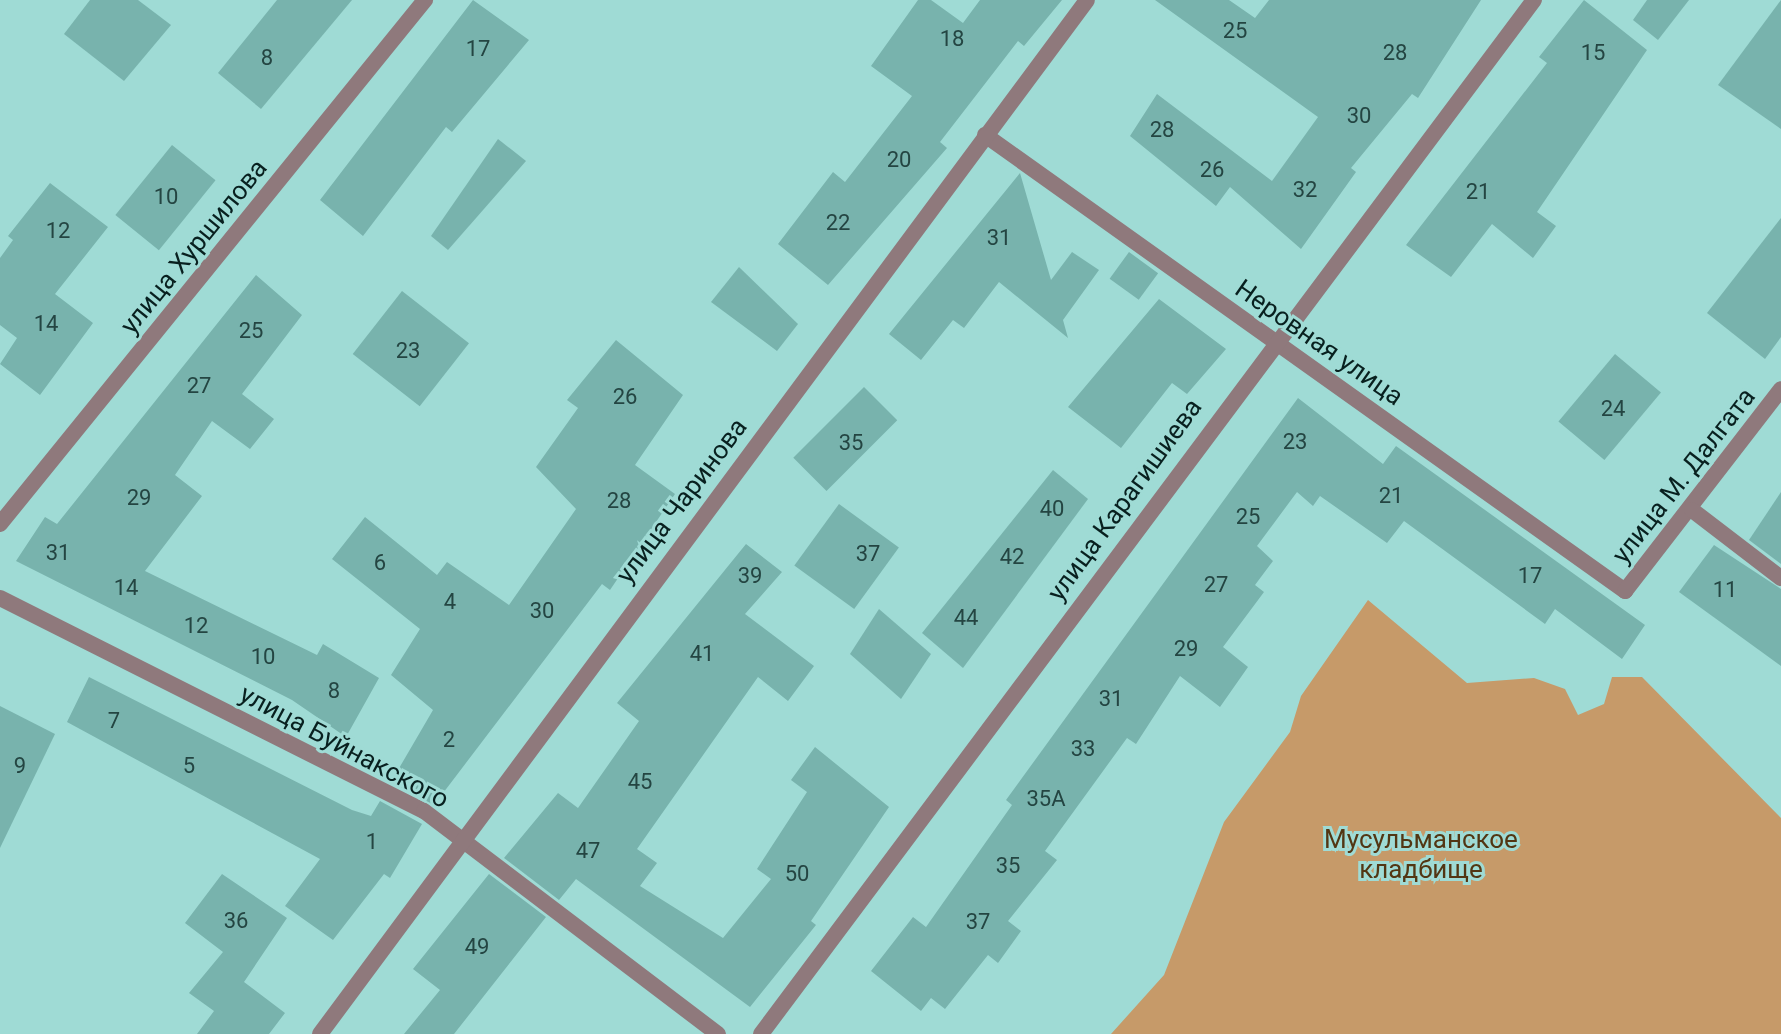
<!DOCTYPE html>
<html>
<head>
<meta charset="utf-8">
<style>
	body { margin:0 }
	#map { position:relative; width:1781px; height:1034px; overflow:hidden; background:#9fdbd5; font-family:Roboto,sans-serif }
	div>[style] { position:absolute }
	.green>* { inset:0; background:#c69a69 }
	.building>* { inset:0; background:#78b3ad; transform-origin:0 0 }
	.street>* { height:16px; margin:-8px; padding:0 8px; transform-origin:8px; border-radius:8px; background:#8f797c }
	span { translate:-50% -50%; white-space:nowrap; text-align:center; line-height:1.15; -webkit-text-stroke:6px #9fdbd5; paint-order:stroke }
	.number-label { font-size:22px; color:#244542 }
	.number-label span { -webkit-text-stroke-width:0 }
	.street-label { font-size:26px; color:#08201f }
	.park-label { font-size:26px; color:#523613 }
</style>
</head>
<body>
<div id="map">
	<div class="green">
		<i style="clip-path:polygon(1368px 600px,1467px 683px,1534px 678px,1565px 689px,1578px 715px,1604px 704px,1612px 677px,1642px 677px,1781px 818px,1781px 1034px,1111px 1034px,1164px 975px,1224px 822px,1290px 732px,1301px 696px)"></i>
	</div>
	<div class="building">
		<i style="clip-path:polygon(90px 0,138px 0,171px 25px,124px 81px,64px 34px)"></i>
		<i style="clip-path:polygon(277px 0,352px 0,261px 109px,218px 73px)"></i>
		<i style="clip-path:polygon(473px 0,529px 40px,452px 132px,446px 127px,363px 236px,320px 200px)"></i>
		<i style="clip-path:polygon(918px 0,931px 0,963px 23px,980px 0,1062px 0,1024px 46px,1018px 41px,940px 142px,947px 148px,828px 285px,778px 244px,833px 172px,845px 182px,912px 96px,871px 66px)"></i>
		<i style="clip-path:polygon(1155px 0,1229px 0,1255px 18px,1269px 0,1481px 0,1418px 98px,1412px 94px,1351px 168px,1356px 172px,1301px 249px,1230px 187px,1216px 206px,1130px 136px,1157px 94px,1272px 181px,1318px 117px)"></i>
		<i style="clip-path:polygon(1584px 0,1647px 50px,1537px 212px,1556px 226px,1533px 258px,1492px 224px,1451px 277px,1406px 245px,1547px 63px,1539px 57px)"></i>
		<i style="clip-path:polygon(1647px 0,1689px 0,1658px 40px,1633px 20px)"></i>
		<i style="clip-path:polygon(1781px 0,1781px 129px,1718px 85px)"></i>
		<i style="clip-path:polygon(498px 139px,526px 161px,448px 250px,431px 236px)"></i>
		<i style="left:172px;top:145px;width:56px;height:90px;rotate:39deg"></i>
		<i style="clip-path:polygon(1020px 173px,1051px 280px,1072px 252px,1099px 270px,1063px 320px,1068px 338px,999px 282px,964px 328px,953px 320px,921px 360px,889px 334px)"></i>
		<i style="clip-path:polygon(50px 183px,108px 227px,55px 294px,93px 323px,40px 395px,0 364px,17px 338px,0 325px,0 258px,13px 240px,8px 236px)"></i>
		<i style="clip-path:polygon(1781px 218px,1781px 337px,1765px 359px,1707px 313px)"></i>
		<i style="left:1129px;top:252px;width:36px;height:33px;rotate:36deg"></i>
		<i style="clip-path:polygon(739px 267px,798px 324px,777px 351px,711px 302px)"></i>
		<i style="clip-path:polygon(256px 275px,302px 315px,242px 394px,274px 419px,250px 449px,212px 421px,175px 475px,202px 496px,145px 571px,317px 655px,323px 644px,379px 678px,346px 737px,292px 700px,16px 561px,45px 517px,57px 524px)"></i>
		<i style="left:402px;top:291px;width:85px;height:80px;rotate:38deg"></i>
		<i style="clip-path:polygon(1159px 299px,1226px 349px,1187px 394px,1172px 383px,1121px 448px,1068px 407px)"></i>
		<i style="clip-path:polygon(616px 340px,683px 395px,635px 465px,675px 494px,610px 590px,602px 584px,434px 805px,391px 782px,433px 710px,391px 675px,420px 629px,332px 559px,365px 517px,437px 575px,447px 562px,509px 605px,576px 509px,536px 467px,578px 408px,567px 400px)"></i>
		<i style="left:1615px;top:354px;width:60px;height:88px;rotate:40deg"></i>
		<i style="left:864px;top:387px;width:47px;height:100px;rotate:45deg"></i>
		<i style="clip-path:polygon(1298px 398px,1383px 464px,1396px 446px,1645px 625px,1622px 659px,1555px 609px,1545px 624px,1404px 521px,1387px 543px,1320px 496px,1313px 506px,1297px 492px,1257px 546px,1273px 561px,1255px 585px,1264px 592px,1223px 647px,1248px 667px,1220px 707px,1180px 676px,1136px 744px,1127px 738px,1045px 851px,1057px 860px,1008px 921px,1021px 931px,998px 963px,988px 955px,945px 1009px,931px 998px,921px 1011px,871px 971px,913px 917px,926px 927px,1012px 805px,1006px 800px)"></i>
		<i style="clip-path:polygon(1053px 470px,1088px 499px,963px 668px,922px 633px)"></i>
		<i style="clip-path:polygon(1781px 492px,1781px 564px,1749px 540px)"></i>
		<i style="left:839px;top:504px;width:74px;height:76px;rotate:36deg"></i>
		<i style="clip-path:polygon(746px 544px,782px 572px,745px 614px,814px 666px,788px 701px,758px 677px,637px 849px,657px 863px,640px 886px,723px 938px,771px 879px,757px 869px,807px 792px,791px 780px,815px 747px,889px 807px,811px 921px,816px 925px,750px 1007px,576px 879px,559px 900px,504px 858px,558px 793px,578px 808px,639px 721px,617px 703px)"></i>
		<i style="clip-path:polygon(1714px 545px,1781px 589px,1781px 666px,1679px 592px)"></i>
		<i style="clip-path:polygon(879px 609px,931px 654px,901px 699px,850px 654px)"></i>
		<i style="clip-path:polygon(89px 677px,352px 810px,371px 816px,380px 801px,422px 824px,390px 878px,384px 874px,333px 940px,285px 906px,320px 859px,67px 722px)"></i>
		<i style="clip-path:polygon(0 706px,55px 734px,0 848px)"></i>
		<i style="clip-path:polygon(222px 874px,287px 918px,244px 982px,285px 1013px,269px 1034px,197px 1034px,214px 1011px,189px 993px,223px 952px,185px 923px)"></i>
		<i style="clip-path:polygon(489px 874px,546px 917px,454px 1034px,404px 1034px,440px 990px,413px 969px)"></i>
	</div>
	<div class="street">
		<i style="left:985px;top:135px;width:786px;rotate:35.47deg"></i>
		<i style="left:1625px;top:591px;width:255px;rotate:-52.3deg"></i>
		<i style="left:1692px;top:510px;width:112px;rotate:37.4deg"></i>
		<i style="left:0;top:524px;width:675px;rotate:-50.96deg"></i>
		<i style="left:0;top:598px;width:474px;rotate:26.7deg"></i>
		<i style="left:424px;top:811px;width:369px;rotate:37.2deg"></i>
		<i style="left:320px;top:1034px;width:1287px;rotate:-53.43deg"></i>
		<i style="left:761px;top:1034px;width:1291px;rotate:-53.22deg"></i>
	</div>
	<div class="number-label">
		<span style="left:1235px;top:31px">25</span>
		<span style="left:952px;top:39px">18</span>
		<span style="left:478px;top:49px">17</span>
		<span style="left:1395px;top:53px">28</span>
		<span style="left:1593px;top:53px">15</span>
		<span style="left:267px;top:58px">8</span>
		<span style="left:1359px;top:116px">30</span>
		<span style="left:1162px;top:130px">28</span>
		<span style="left:899px;top:160px">20</span>
		<span style="left:1212px;top:170px">26</span>
		<span style="left:1305px;top:190px">32</span>
		<span style="left:1478px;top:192px">21</span>
		<span style="left:166px;top:197px">10</span>
		<span style="left:838px;top:223px">22</span>
		<span style="left:58px;top:231px">12</span>
		<span style="left:999px;top:238px">31</span>
		<span style="left:46px;top:324px">14</span>
		<span style="left:251px;top:331px">25</span>
		<span style="left:408px;top:351px">23</span>
		<span style="left:199px;top:386px">27</span>
		<span style="left:625px;top:397px">26</span>
		<span style="left:1613px;top:409px">24</span>
		<span style="left:1295px;top:442px">23</span>
		<span style="left:851px;top:443px">35</span>
		<span style="left:1391px;top:496px">21</span>
		<span style="left:139px;top:498px">29</span>
		<span style="left:619px;top:501px">28</span>
		<span style="left:1052px;top:509px">40</span>
		<span style="left:1248px;top:517px">25</span>
		<span style="left:58px;top:553px">31</span>
		<span style="left:868px;top:554px">37</span>
		<span style="left:1012px;top:557px">42</span>
		<span style="left:380px;top:563px">6</span>
		<span style="left:750px;top:576px">39</span>
		<span style="left:1530px;top:576px">17</span>
		<span style="left:1216px;top:585px">27</span>
		<span style="left:126px;top:588px">14</span>
		<span style="left:1725px;top:590px">11</span>
		<span style="left:450px;top:602px">4</span>
		<span style="left:542px;top:611px">30</span>
		<span style="left:966px;top:618px">44</span>
		<span style="left:196px;top:626px">12</span>
		<span style="left:1186px;top:649px">29</span>
		<span style="left:702px;top:654px">41</span>
		<span style="left:263px;top:657px">10</span>
		<span style="left:334px;top:691px">8</span>
		<span style="left:1111px;top:699px">31</span>
		<span style="left:114px;top:721px">7</span>
		<span style="left:449px;top:740px">2</span>
		<span style="left:1083px;top:749px">33</span>
		<span style="left:20px;top:766px">9</span>
		<span style="left:189px;top:766px">5</span>
		<span style="left:640px;top:782px">45</span>
		<span style="left:1046px;top:799px">35А</span>
		<span style="left:372px;top:842px">1</span>
		<span style="left:588px;top:851px">47</span>
		<span style="left:1008px;top:866px">35</span>
		<span style="left:797px;top:874px">50</span>
		<span style="left:236px;top:921px">36</span>
		<span style="left:978px;top:922px">37</span>
		<span style="left:477px;top:947px">49</span>
	</div>
	<div class="street-label">
		<span style="left:194px;top:247px;rotate:-51deg">улица Хуршилова</span>
		<span style="left:1319px;top:343px;rotate:35deg">Неровная улица</span>
		<span style="left:1684px;top:476px;rotate:-52deg">улица М. Далгата</span>
		<span style="left:1125px;top:500px;rotate:-54deg">улица Карагишиева</span>
		<span style="left:682px;top:501px;rotate:-53deg">улица Чаринова</span>
		<span style="left:344px;top:747px;rotate:28deg">улица Буйнакского</span>
	</div>
	<div class="park-label">
		<span style="left:1421px;top:855px">Мусульманское<br>кладбище</span>
	</div>
</div>
</body>
</html>
